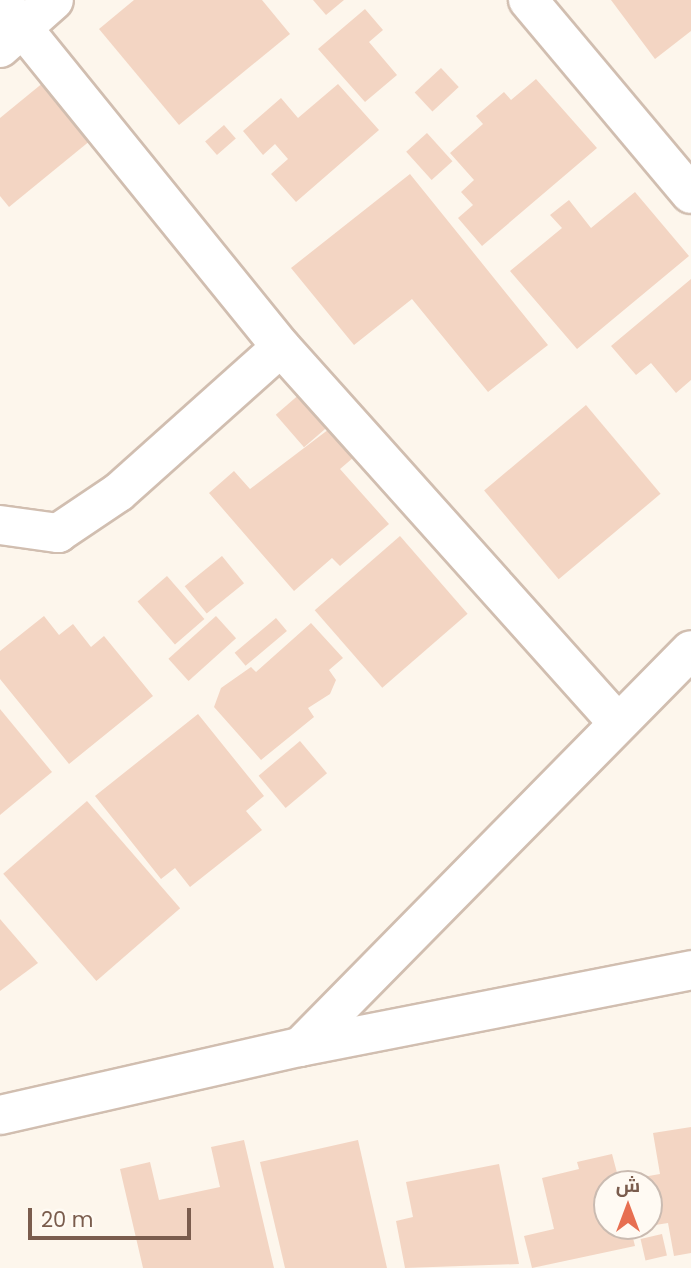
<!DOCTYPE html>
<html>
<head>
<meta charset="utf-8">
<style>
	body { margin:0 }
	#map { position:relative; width:691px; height:1268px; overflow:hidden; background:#fdf6ec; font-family:Poppins,Cairo,sans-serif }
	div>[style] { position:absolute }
	.building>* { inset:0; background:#f3d5c3; transform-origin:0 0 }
	.roads { filter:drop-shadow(2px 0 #d1beb0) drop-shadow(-2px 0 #d1beb0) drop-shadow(0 2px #d1beb0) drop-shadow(0 -2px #d1beb0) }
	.minor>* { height:38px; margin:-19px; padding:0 19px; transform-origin:19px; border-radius:19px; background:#fff }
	span { translate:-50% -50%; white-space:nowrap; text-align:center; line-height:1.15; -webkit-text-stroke:5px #fffaf3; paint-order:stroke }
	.north { position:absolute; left:593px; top:1170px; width:70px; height:70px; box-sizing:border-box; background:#fffaf3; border:2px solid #cabbb1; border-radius:50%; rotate:0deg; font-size:19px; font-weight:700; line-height:28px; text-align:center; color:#7a5c4d }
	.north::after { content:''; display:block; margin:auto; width:24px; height:32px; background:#e76f51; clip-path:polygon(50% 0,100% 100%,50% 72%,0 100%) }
	.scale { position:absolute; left:28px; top:1208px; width:163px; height:32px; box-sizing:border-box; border:4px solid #7a5c4d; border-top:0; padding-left:9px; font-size:21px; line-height:24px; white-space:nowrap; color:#7a5c4d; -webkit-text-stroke:5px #fffaf3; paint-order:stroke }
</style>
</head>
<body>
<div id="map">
	<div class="building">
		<i style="clip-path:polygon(134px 0,262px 0,290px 34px,179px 125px,99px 29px)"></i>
		<i style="clip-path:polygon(313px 0,344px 0,326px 15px)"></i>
		<i style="clip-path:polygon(611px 0,691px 0,691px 31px,655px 59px)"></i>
		<i style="clip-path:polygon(365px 9px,383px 30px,369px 42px,397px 75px,365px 102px,318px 49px)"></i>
		<i style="left:441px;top:68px;width:26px;height:36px;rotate:47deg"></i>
		<i style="clip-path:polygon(536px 79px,597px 148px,482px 246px,458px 218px,473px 205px,461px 192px,474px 180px,450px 153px,483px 124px,476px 116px,504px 92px,511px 100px)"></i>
		<i style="clip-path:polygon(44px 82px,91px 140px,9px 207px,0 196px,0 118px)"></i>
		<i style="clip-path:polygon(338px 84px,379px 130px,296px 202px,271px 174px,288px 159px,275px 144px,263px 155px,243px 131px,281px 98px,298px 118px)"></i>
		<i style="left:224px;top:125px;width:18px;height:25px;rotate:49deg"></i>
		<i style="left:427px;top:133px;width:38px;height:28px;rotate:48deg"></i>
		<i style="clip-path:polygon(410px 174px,548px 345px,488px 392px,412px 299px,354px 345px,291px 268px)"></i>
		<i style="clip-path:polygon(635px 192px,689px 256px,577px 349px,510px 271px,562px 228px,550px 215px,569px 200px,591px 228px)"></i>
		<i style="clip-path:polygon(691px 279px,691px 380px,676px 393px,651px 363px,636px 375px,611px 346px)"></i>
		<i style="left:309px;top:386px;width:43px;height:44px;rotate:49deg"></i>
		<i style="left:586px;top:405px;width:116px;height:133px;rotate:50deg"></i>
		<i style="clip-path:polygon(337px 423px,361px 451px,340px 469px,389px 524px,340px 566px,332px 558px,294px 591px,209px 493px,234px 471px,250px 489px)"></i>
		<i style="left:400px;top:536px;width:103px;height:113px;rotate:49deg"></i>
		<i style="left:222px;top:556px;width:35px;height:48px;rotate:51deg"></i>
		<i style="left:167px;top:576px;width:57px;height:39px;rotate:49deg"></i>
		<i style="clip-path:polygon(44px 616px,59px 635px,73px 624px,91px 647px,104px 636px,153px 696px,69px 764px,0 679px,0 651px)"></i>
		<i style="left:216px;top:616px;width:30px;height:64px;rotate:48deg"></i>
		<i style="left:276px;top:618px;width:17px;height:54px;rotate:50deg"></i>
		<i style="clip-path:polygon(311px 623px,343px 658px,329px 670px,336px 680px,330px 694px,308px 708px,314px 717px,261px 760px,214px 707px,221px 688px,251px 667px,256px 672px)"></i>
		<i style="clip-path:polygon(0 709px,52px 772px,0 815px)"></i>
		<i style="clip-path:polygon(198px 714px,264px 796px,246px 811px,262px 830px,190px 887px,175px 868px,161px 879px,95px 796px)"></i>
		<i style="left:300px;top:741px;width:42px;height:54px;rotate:50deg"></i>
		<i style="left:87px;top:801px;width:142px;height:111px;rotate:49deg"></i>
		<i style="clip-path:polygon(0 919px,38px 963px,0 991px)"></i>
		<i style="clip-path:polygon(691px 1127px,691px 1253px,674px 1256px,668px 1223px,649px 1226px,649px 1184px,638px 1184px,637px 1178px,660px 1174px,653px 1133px)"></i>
		<i style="clip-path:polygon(244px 1140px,274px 1268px,143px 1268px,120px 1169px,150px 1162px,159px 1200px,220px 1187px,211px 1147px)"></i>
		<i style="clip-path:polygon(358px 1140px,387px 1268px,285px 1268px,260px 1162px)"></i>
		<i style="clip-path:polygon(612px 1154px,620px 1184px,607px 1184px,607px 1226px,630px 1226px,635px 1246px,532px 1268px,524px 1236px,554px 1229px,542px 1178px,579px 1169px,577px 1162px)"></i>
		<i style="clip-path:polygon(499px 1164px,519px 1264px,405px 1268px,396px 1221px,413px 1217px,406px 1182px)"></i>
		<i style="left:662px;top:1234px;width:22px;height:22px;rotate:77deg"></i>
	</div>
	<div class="roads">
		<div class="minor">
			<i style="left:0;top:0;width:447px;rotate:51deg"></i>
			<i style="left:281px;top:347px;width:504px;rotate:48.14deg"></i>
			<i style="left:528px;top:0;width:253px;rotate:50deg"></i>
			<i style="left:0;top:48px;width:72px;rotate:-41.6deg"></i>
			<i style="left:0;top:525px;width:59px;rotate:7.9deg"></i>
			<i style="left:58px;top:533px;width:73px;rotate:-33.9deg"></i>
			<i style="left:119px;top:492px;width:217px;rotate:-41.8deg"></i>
			<i style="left:300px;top:1047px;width:557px;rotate:-45.44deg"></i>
			<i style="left:0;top:1115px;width:308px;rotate:-12.8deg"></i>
			<i style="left:300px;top:1047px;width:399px;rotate:-11.1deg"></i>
		</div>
	</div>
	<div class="north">ش</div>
	<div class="scale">20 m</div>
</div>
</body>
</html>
